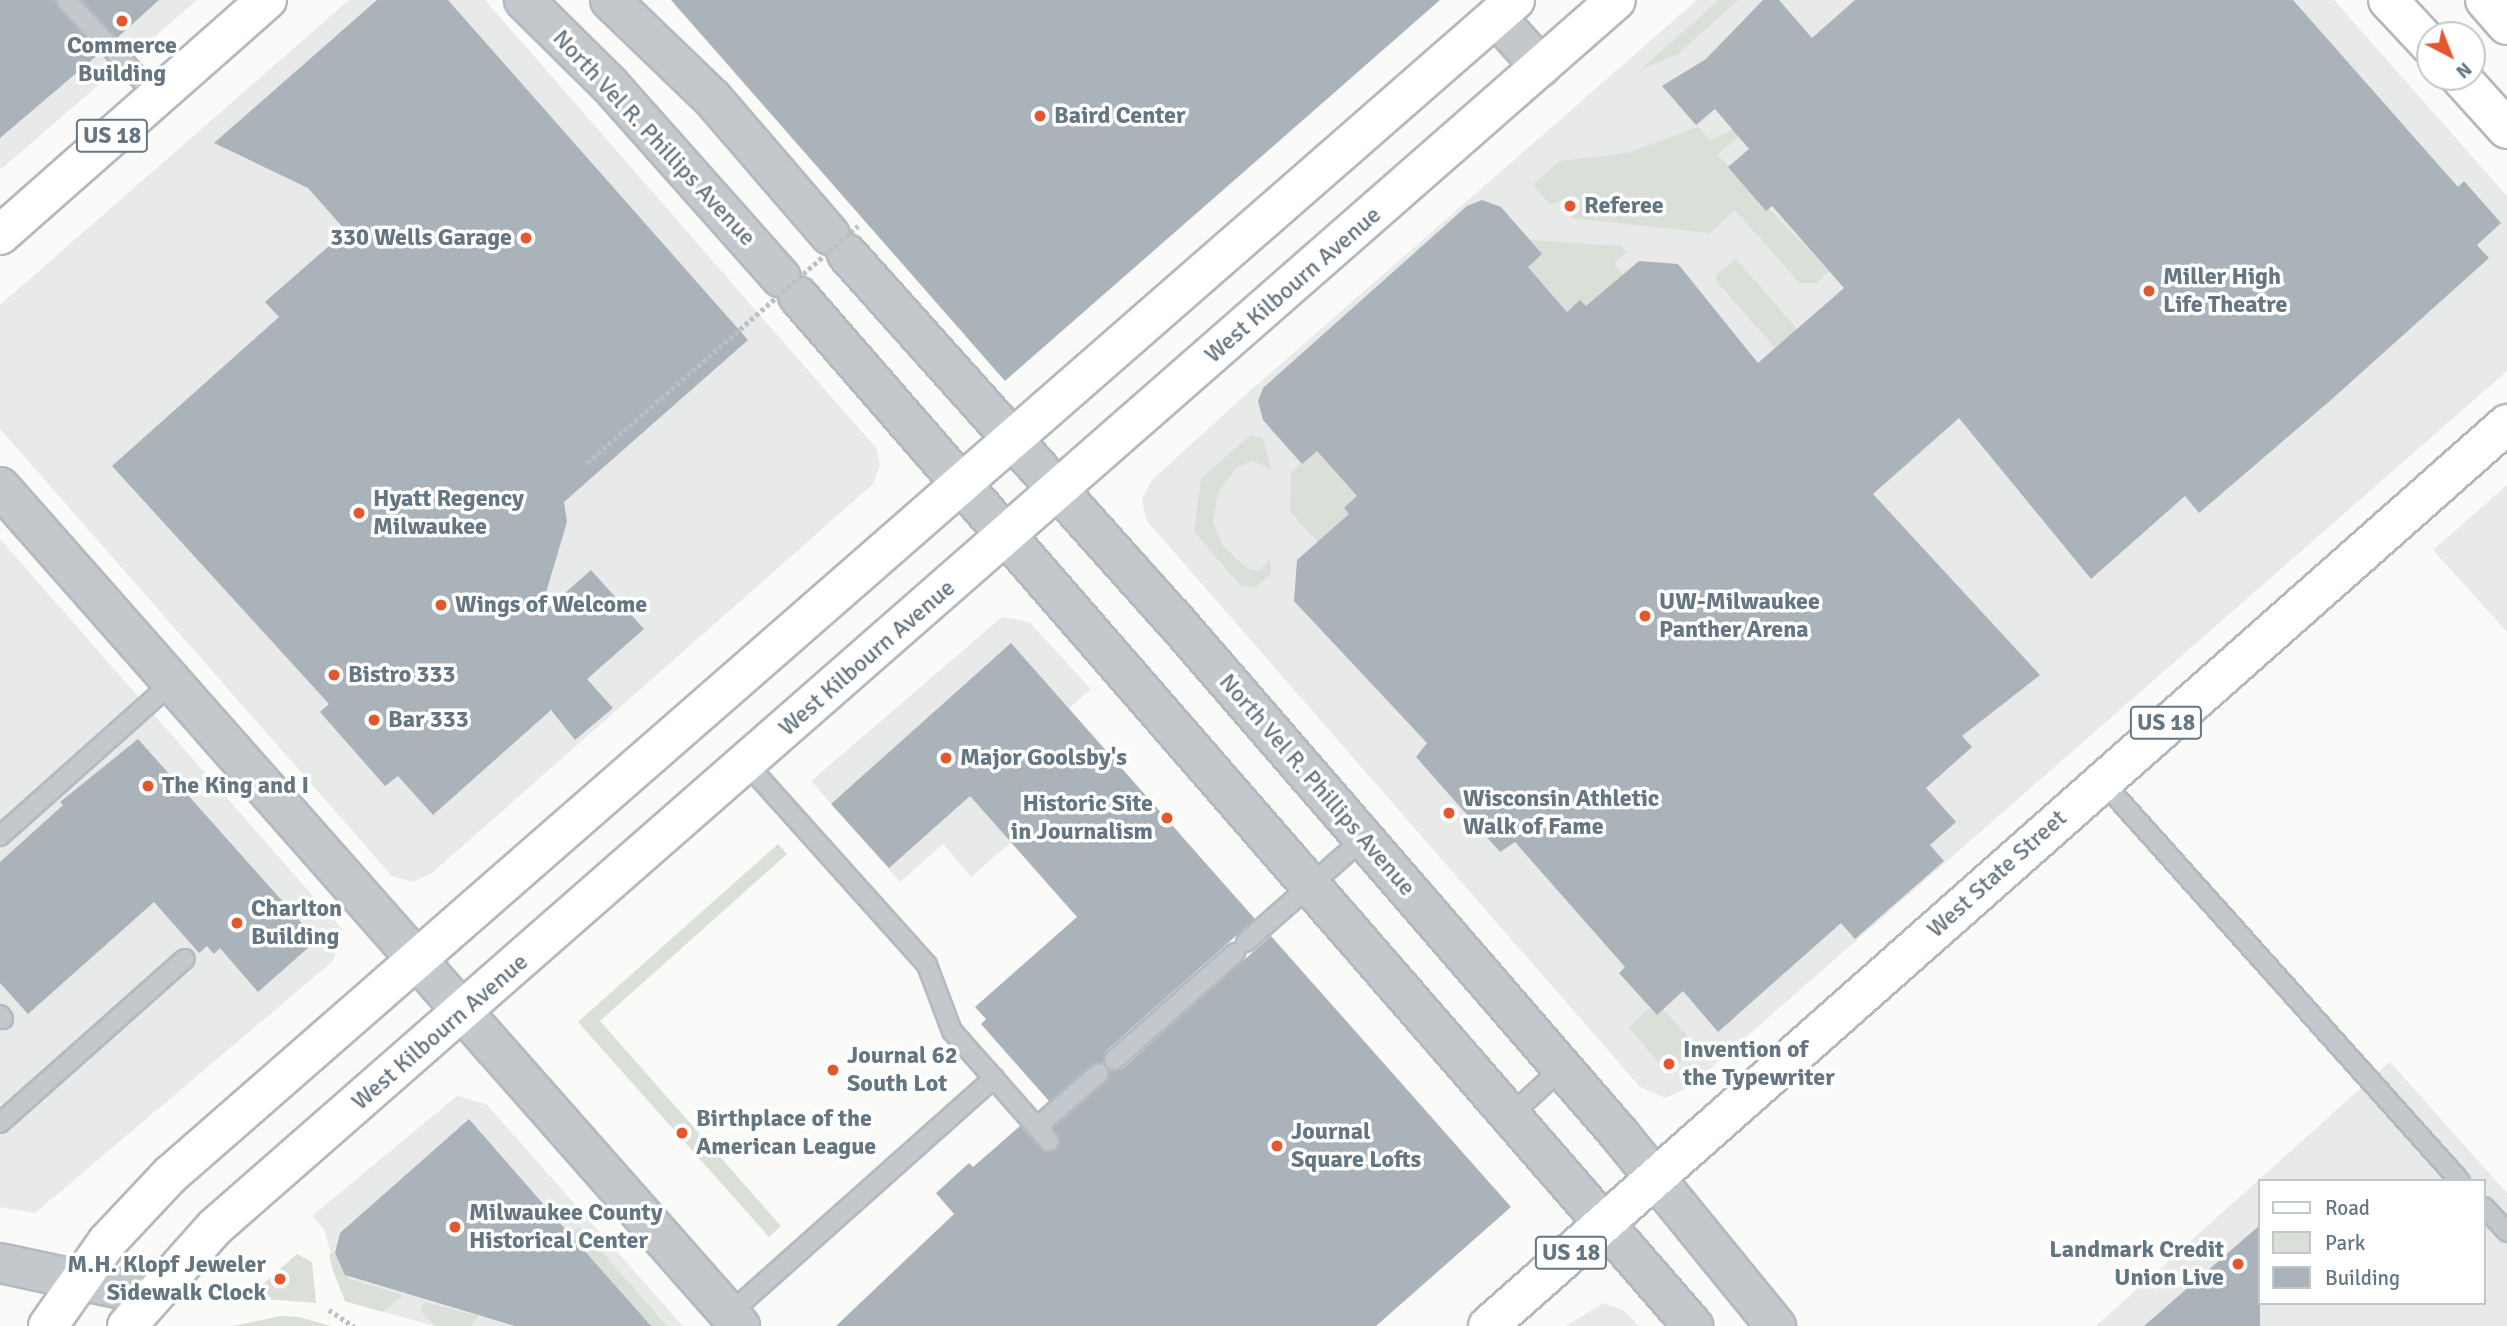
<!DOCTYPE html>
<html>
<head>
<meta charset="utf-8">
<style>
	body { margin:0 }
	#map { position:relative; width:2507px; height:1326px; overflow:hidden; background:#fafaf8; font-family:Signika,sans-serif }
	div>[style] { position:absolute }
	.built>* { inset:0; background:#e8e9e9 }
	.green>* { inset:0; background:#dadfd7 }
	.building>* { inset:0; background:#aab3b9 }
	.path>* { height:4.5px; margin-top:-2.25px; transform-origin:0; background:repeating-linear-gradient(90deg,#bbbfc2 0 3.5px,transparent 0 7px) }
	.roads { filter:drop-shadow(2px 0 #b3babf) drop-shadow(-2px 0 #b3babf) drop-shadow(0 2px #b3babf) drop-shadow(0 -2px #b3babf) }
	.service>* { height:18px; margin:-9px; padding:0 9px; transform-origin:9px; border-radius:9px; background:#c3c8cc }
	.tertiary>* { height:38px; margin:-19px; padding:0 19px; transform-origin:19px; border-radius:19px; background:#c3c8cc }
	.secondary>* { height:38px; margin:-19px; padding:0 19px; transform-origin:19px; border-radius:19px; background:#fff }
	.primary>* { height:38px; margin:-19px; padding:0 19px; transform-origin:19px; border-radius:19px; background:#fff }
	.path-bridge>* { height:4.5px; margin-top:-2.25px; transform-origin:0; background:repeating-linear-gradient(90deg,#bbbfc2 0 3.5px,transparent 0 7px) }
	.dots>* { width:19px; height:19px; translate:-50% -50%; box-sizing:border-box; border:4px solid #fff; border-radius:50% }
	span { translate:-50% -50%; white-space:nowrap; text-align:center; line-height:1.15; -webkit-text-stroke:7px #fff; paint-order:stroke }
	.shield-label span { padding:2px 5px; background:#fff; border:2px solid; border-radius:5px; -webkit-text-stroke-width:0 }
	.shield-label { font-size:23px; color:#657683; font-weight:700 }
	.poi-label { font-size:24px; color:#657683; font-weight:700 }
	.left { translate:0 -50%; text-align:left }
	.right { translate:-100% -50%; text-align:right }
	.street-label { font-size:24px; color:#657683 }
	.legend { position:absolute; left:2258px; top:1179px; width:228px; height:126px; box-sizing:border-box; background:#fff; border:2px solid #c1c8cd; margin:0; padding:9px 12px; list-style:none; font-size:21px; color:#657683 }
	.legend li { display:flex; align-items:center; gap:14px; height:35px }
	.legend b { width:35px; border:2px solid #c1c8cd }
	.north { position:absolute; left:2416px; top:21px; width:70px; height:70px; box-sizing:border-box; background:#fff; border:2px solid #c1c8cd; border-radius:50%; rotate:138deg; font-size:19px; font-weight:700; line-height:28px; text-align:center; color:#657683 }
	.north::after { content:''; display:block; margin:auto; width:24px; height:32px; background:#e4572e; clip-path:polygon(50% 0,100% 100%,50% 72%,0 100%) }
</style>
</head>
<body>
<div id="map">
	<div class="built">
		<i style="clip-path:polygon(0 0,197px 0,0 170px)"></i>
		<i style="clip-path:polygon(349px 0,485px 0,876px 448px,880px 465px,873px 484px,432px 873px,413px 882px,392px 876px,0 429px,0 305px)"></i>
		<i style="clip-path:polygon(1697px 0,2334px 0,2507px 196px,2507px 371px,1689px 1087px,1665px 1098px,1640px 1087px,1146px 520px,1142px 499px,1151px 481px,1243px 397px)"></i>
		<i style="clip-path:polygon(2507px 485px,2507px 632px,2433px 550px)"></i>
		<i style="clip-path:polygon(0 539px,342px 929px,333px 961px,35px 1213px,0 1207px)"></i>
		<i style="clip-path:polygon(1002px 617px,1029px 622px,1091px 689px,970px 796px,1011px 842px,971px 877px,943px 844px,900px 882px,811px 781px)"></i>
		<i style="clip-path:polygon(evenodd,2390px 1062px,2507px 1193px,2507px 1326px,2096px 1326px,2390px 1062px,2260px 1181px,2484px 1181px,2484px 1303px,2260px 1303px,2260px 1181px)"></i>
		<i style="clip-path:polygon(457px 1096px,486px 1104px,683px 1326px,435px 1326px,345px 1301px,324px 1229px,312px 1216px)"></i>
		<i style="clip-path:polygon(1603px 1303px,1623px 1310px,1639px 1326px,1566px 1326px)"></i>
	</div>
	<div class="green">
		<i style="clip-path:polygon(1719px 0,1738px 0,1678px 54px,1640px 70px)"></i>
		<i style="clip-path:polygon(1698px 127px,1710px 141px,1735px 128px,1741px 134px,1717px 155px,1829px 271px,1817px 283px,1800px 283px,1735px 210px,1710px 233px,1571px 218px,1581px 202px,1574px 195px,1551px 205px,1533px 185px,1559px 161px,1628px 153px)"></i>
		<i style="clip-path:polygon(1530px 240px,1621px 246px,1627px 252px,1614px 264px,1626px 279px,1590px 310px,1567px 312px,1528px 267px,1542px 254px)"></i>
		<i style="clip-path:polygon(1736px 259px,1807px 340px,1785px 359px,1717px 282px,1716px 275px)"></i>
		<i style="clip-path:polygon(1250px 435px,1263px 438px,1271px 469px,1252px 461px,1236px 468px,1218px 492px,1213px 522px,1223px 546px,1248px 569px,1260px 571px,1270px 559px,1271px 574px,1256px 587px,1241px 586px,1194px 532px,1201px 479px)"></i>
		<i style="clip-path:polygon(1317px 451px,1357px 496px,1353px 519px,1318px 542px,1290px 512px,1291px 472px)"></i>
		<i style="clip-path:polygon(778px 844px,787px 854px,600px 1021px,781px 1226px,769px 1237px,578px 1022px)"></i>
		<i style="clip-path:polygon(1656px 1001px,1696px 1046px,1674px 1068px,1663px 1067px,1629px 1028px)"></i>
		<i style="clip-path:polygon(580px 1227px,667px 1326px,644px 1326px,571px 1235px)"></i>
		<i style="clip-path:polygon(335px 1253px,349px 1279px,403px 1295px,383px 1312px,345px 1301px,332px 1268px,329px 1254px)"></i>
		<i style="clip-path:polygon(297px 1254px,312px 1262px,316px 1303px,265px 1299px,260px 1287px)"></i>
		<i style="clip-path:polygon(424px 1302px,478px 1316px,471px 1326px,435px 1326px,421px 1311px)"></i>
		<i style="clip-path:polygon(281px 1316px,299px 1317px,331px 1326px,233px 1326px)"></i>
	</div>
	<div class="building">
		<i style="clip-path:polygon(0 0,55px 0,100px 53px,0 138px)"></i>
		<i style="clip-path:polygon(82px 0,159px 0,117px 38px)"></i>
		<i style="clip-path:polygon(377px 0,448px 0,748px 340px,564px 502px,567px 522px,539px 616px,591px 570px,644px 629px,587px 679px,613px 708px,575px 740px,551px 710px,433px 815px,398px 776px,385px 786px,320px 712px,329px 704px,112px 466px,279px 317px,265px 302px,346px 231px,308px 188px,214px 143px)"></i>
		<i style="clip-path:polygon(671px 0,1440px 0,1005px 381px)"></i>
		<i style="clip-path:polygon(1763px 0,1779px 0,1812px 38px,1855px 0,2293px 0,2458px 187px,2464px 181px,2501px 223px,2477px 245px,2489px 258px,2332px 399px,2199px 513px,2185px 496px,2091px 579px,1959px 418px,1873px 494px,2040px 675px,1962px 736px,1972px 747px,1926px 788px,1956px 822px,1930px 845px,1944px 861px,1855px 939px,1841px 923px,1718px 1032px,1683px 991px,1657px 1015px,1619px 973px,1625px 967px,1515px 842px,1500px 852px,1416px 757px,1427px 743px,1294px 601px,1297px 560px,1349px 514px,1344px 508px,1357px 496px,1317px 451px,1302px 464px,1263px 420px,1258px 401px,1263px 388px,1467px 206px,1482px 200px,1501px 207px,1542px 254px,1528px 267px,1567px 312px,1580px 300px,1586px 306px,1639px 261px,1678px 264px,1758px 363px,1844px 288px,1772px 206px,1766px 211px,1728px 167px,1749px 149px,1715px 109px,1696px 125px,1662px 86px,1706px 59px)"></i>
		<i style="clip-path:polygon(1011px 643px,1255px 919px,1106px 1051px,1103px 1062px,1092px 1064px,1038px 1111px,1049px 1101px,981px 1024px,986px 1019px,975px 1007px,1077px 917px,970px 796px,889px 868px,831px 804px)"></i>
		<i style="clip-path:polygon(138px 739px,317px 940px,258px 992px,220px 948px,214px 954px,207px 946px,199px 953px,154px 902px,28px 1014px,0 983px,0 862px,63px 805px,60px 802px)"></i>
		<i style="clip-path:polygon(1271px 936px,1511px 1207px,1376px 1326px,836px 1326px,954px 1214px,936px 1193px,969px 1163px,973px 1167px,1020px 1126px,1041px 1149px,1056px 1150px,1060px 1139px,1053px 1128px,1106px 1082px,1110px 1071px,1122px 1069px)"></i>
		<i style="clip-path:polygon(469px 1119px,559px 1222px,651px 1326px,515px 1326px,345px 1275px,335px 1253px,340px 1233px)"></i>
		<i style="clip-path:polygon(2260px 1225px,2260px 1326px,2144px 1326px)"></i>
	</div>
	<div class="path">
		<i style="left:329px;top:1310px;width:30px;rotate:33deg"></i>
	</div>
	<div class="roads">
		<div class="service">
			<i style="left:66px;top:0;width:133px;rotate:46.8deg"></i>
			<i style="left:746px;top:763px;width:271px;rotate:48.1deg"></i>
			<i style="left:927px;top:965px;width:71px;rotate:69.3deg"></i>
			<i style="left:952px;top:1031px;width:147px;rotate:48.6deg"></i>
			<i style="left:2102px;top:781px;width:537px;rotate:48.17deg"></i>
			<i style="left:0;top:836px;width:230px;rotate:-41.7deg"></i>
			<i style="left:1246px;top:942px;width:157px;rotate:-41.4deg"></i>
			<i style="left:0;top:1015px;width:5px;rotate:53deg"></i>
			<i style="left:1114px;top:1060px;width:162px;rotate:-41.5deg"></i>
			<i style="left:1513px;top:1113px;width:67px;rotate:-42.6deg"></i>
			<i style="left:0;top:1123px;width:247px;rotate:-41.6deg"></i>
			<i style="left:1037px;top:1127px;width:82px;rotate:-41.1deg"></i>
			<i style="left:2484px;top:1207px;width:34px;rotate:47deg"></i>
			<i style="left:729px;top:1314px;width:355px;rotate:-41.7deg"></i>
		</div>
		<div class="tertiary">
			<i style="left:524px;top:0;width:120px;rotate:44.7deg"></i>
			<i style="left:609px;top:84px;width:259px;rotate:48.4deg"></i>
			<i style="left:610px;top:0;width:141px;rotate:43.9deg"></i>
			<i style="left:712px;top:98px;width:181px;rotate:49.3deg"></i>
			<i style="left:1496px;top:17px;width:67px;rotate:48deg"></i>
			<i style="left:847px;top:254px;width:487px;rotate:48.2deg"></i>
			<i style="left:1172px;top:617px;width:685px;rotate:49.14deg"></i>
			<i style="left:1620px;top:1135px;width:247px;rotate:50.8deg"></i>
			<i style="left:798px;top:296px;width:1365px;rotate:49.01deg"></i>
			<i style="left:0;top:487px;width:1119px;rotate:48.59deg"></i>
			<i style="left:0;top:1263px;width:152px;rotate:12.1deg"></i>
		</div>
		<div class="secondary">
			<i style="left:48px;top:1326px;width:103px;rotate:-54.9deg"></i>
			<i style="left:107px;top:1242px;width:92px;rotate:-46.8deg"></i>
			<i style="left:170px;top:1175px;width:1786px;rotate:-41.14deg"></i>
			<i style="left:127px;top:1326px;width:132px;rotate:-48.4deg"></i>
			<i style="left:215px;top:1227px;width:1862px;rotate:-41.21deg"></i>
		</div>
		<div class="primary">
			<i style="left:2388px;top:0;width:62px;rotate:47deg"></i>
			<i style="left:2485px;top:0;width:33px;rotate:49deg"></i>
			<i style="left:2460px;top:77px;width:70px;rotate:47.9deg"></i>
			<i style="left:0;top:235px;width:356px;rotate:-41.4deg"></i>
			<i style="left:1488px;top:1326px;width:1361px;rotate:-41.51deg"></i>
		</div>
	</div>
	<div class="path-bridge">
		<i style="left:587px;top:463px;width:360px;rotate:-41.2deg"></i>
	</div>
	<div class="dots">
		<i style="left:122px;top:21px;background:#e4572e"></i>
		<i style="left:1040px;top:116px;background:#e4572e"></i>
		<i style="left:1570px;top:206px;background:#e4572e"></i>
		<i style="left:526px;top:238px;background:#e4572e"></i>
		<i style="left:2149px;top:291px;background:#e4572e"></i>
		<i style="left:359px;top:513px;background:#e4572e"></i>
		<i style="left:441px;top:605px;background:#e4572e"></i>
		<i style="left:1645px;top:616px;background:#e4572e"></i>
		<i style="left:334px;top:675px;background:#e4572e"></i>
		<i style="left:374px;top:720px;background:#e4572e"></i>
		<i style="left:946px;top:758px;background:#e4572e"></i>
		<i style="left:148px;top:786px;background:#e4572e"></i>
		<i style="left:1449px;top:813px;background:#e4572e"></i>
		<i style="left:1167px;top:818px;background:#e4572e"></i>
		<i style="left:237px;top:923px;background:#e4572e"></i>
		<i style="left:1669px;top:1064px;background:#e4572e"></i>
		<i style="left:833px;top:1070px;background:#e4572e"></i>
		<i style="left:682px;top:1133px;background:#e4572e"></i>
		<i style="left:1277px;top:1146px;background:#e4572e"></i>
		<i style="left:455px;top:1227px;background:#e4572e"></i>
		<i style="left:2238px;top:1264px;background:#e4572e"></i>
		<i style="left:280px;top:1279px;background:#e4572e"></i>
	</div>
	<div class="shield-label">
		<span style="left:112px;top:136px">US 18</span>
		<span style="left:2166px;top:723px">US 18</span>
		<span style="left:1571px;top:1253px">US 18</span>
	</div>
	<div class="poi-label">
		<span style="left:122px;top:60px">Commerce<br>Building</span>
		<span class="left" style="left:1054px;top:116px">Baird Center</span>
		<span class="left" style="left:1584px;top:206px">Referee</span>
		<span class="right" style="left:512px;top:238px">330 Wells Garage</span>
		<span class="left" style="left:2163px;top:291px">Miller High<br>Life Theatre</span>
		<span class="left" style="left:373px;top:513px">Hyatt Regency<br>Milwaukee</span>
		<span class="left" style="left:1659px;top:616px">UW-Milwaukee<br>Panther Arena</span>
		<span class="left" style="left:455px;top:605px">Wings of Welcome</span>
		<span class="left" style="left:348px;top:675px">Bistro 333</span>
		<span class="left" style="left:388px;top:720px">Bar 333</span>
		<span class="left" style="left:960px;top:758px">Major Goolsby's</span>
		<span class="left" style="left:162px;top:786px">The King and I</span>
		<span class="left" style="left:1463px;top:813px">Wisconsin Athletic<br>Walk of Fame</span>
		<span class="right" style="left:1153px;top:818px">Historic Site<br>in Journalism</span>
		<span class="left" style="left:251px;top:923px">Charlton<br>Building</span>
		<span class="left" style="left:1683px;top:1064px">Invention of<br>the Typewriter</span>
		<span class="left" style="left:847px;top:1070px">Journal 62<br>South Lot</span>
		<span class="left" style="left:696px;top:1133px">Birthplace of the<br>American League</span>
		<span class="left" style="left:1291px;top:1146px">Journal<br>Square Lofts</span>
		<span class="left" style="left:469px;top:1227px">Milwaukee County<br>Historical Center</span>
		<span class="right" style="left:2224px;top:1264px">Landmark Credit<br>Union Live</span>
		<span class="right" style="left:266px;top:1279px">M.H. Klopf Jeweler<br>Sidewalk Clock</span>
	</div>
	<div class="street-label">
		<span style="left:654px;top:138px;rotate:47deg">North Vel R. Phillips Avenue</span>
		<span style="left:1293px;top:285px;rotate:-41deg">West Kilbourn Avenue</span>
		<span style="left:867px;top:658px;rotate:-41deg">West Kilbourn Avenue</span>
		<span style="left:1317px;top:785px;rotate:49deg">North Vel R. Phillips Avenue</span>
		<span style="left:1997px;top:874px;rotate:-42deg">West State Street</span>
		<span style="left:440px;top:1032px;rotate:-41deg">West Kilbourn Avenue</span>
	</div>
	<ul class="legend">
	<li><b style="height:9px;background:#fff"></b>Road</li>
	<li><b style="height:19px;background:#dadfd7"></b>Park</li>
	<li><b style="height:19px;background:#aab3b9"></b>Building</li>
	</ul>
	<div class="north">N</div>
</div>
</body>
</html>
